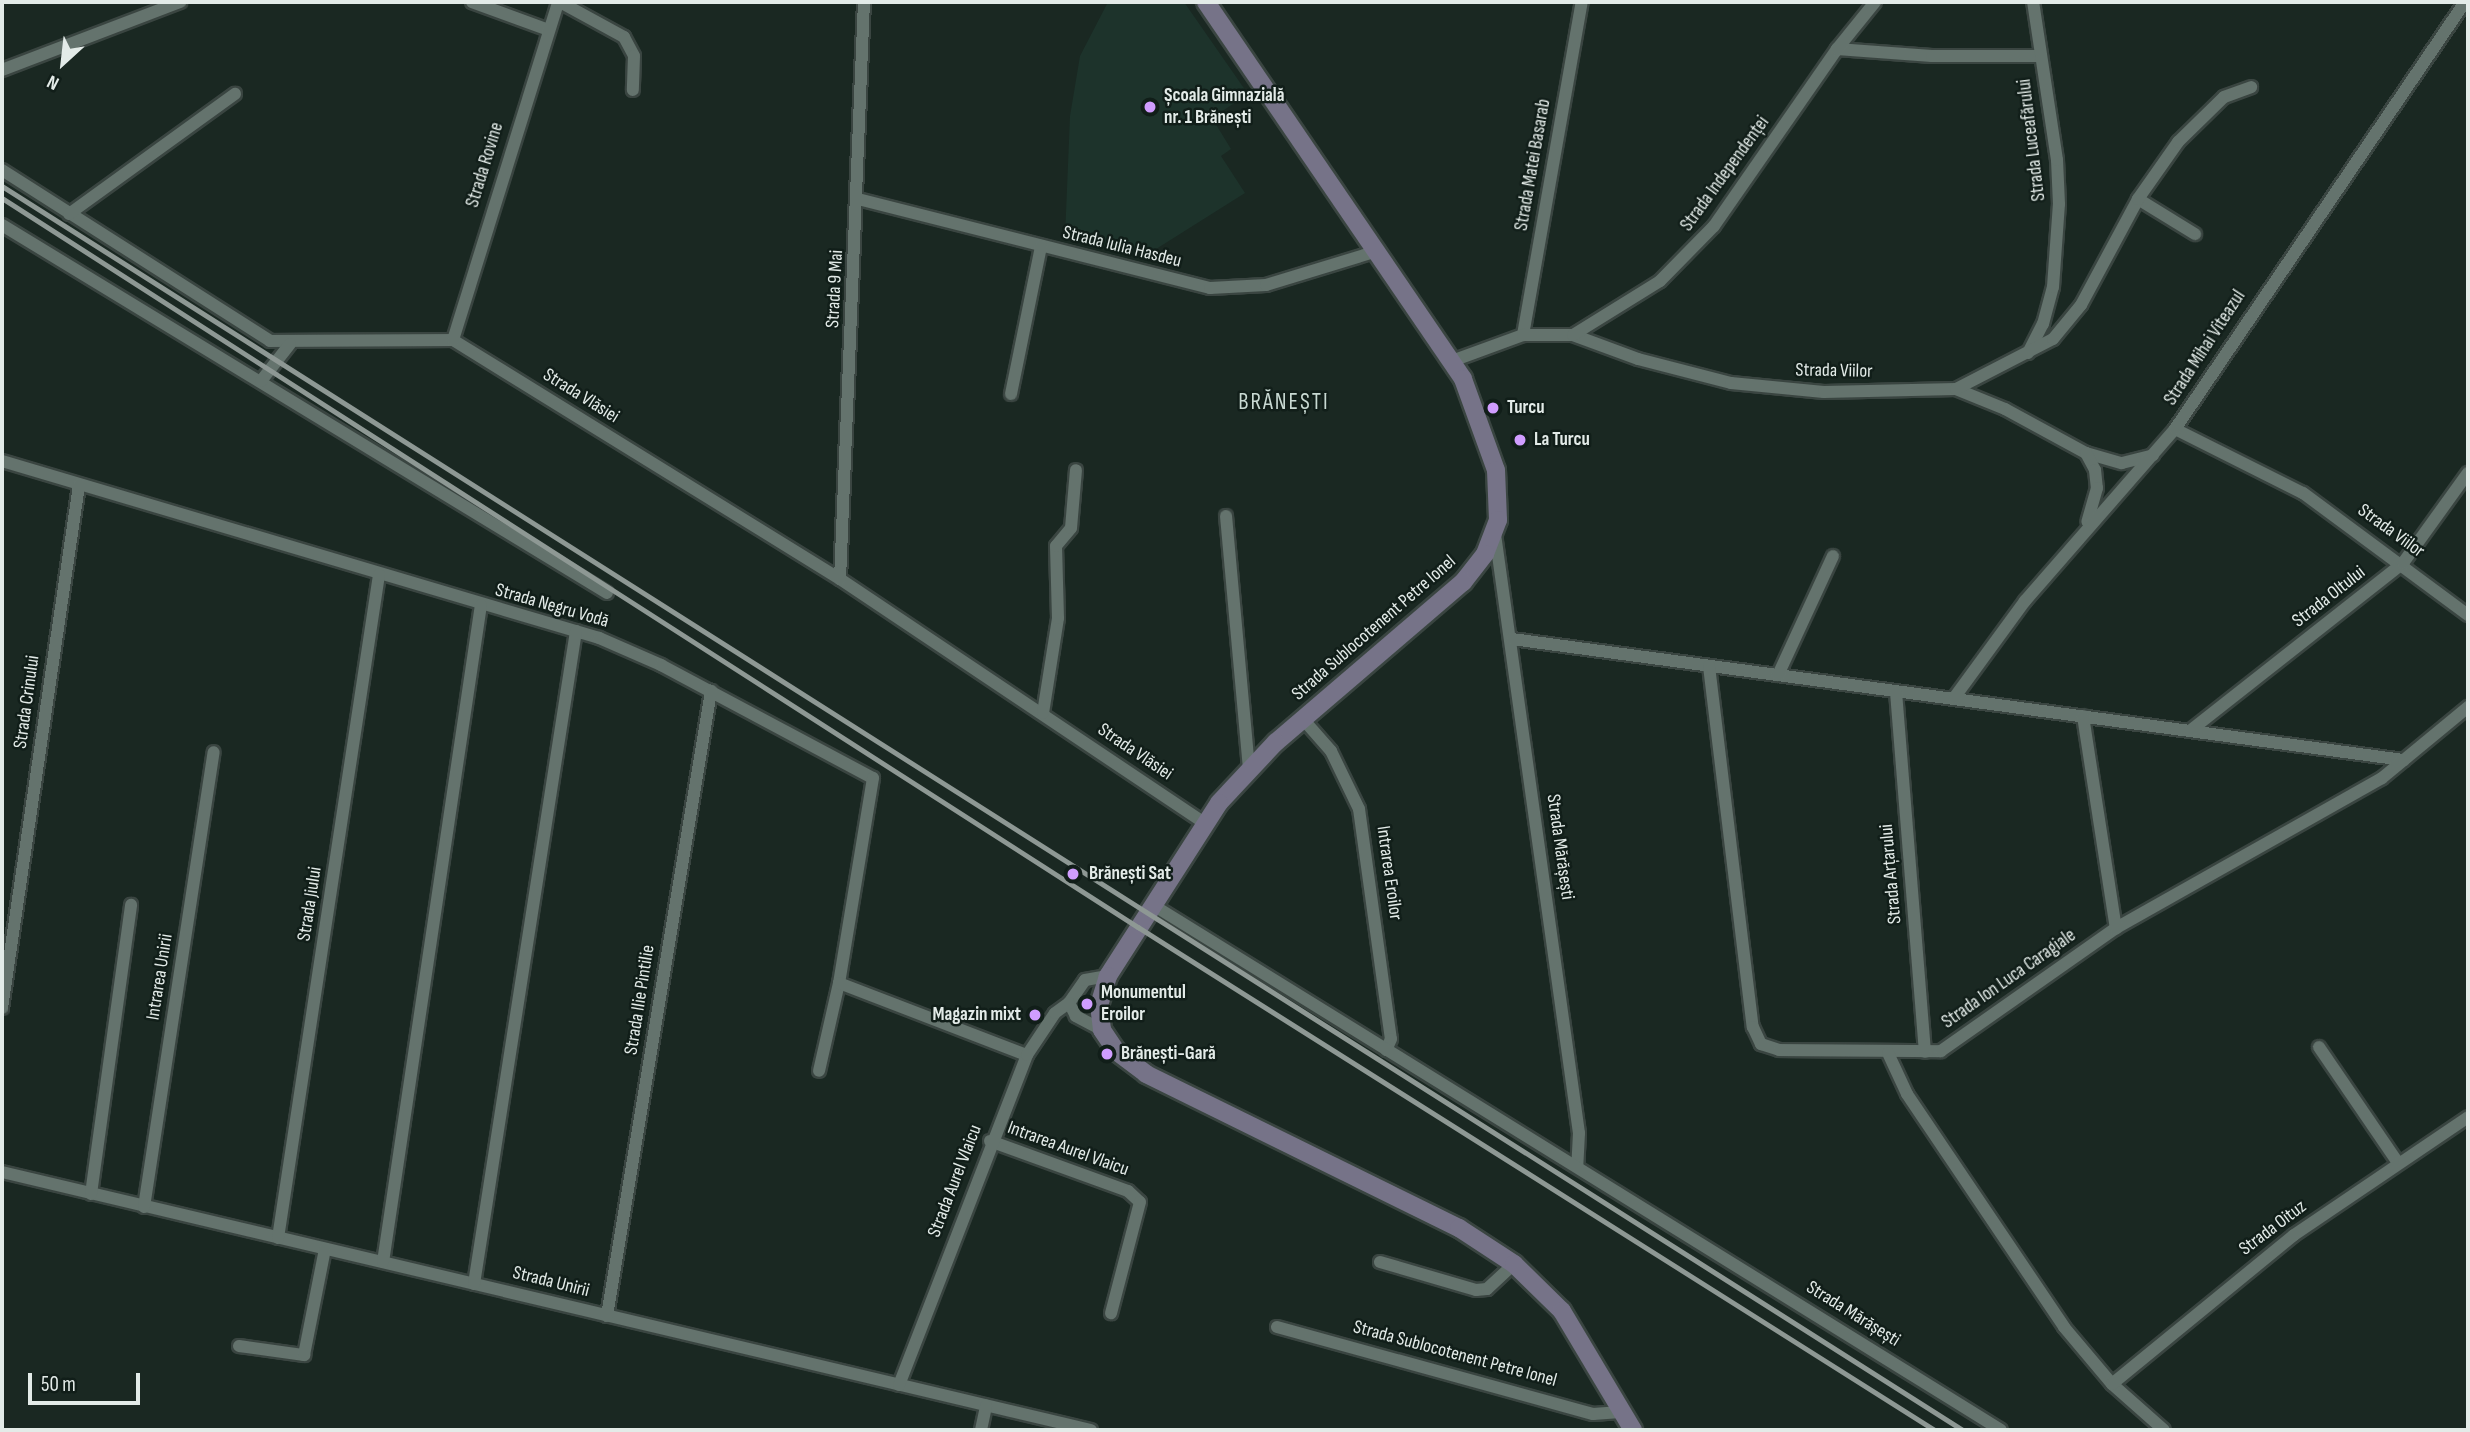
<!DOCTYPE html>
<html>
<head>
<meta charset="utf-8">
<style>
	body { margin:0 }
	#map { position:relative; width:2470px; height:1432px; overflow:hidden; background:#1a2822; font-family:"Sofia Sans Condensed",sans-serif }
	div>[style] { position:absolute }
	.built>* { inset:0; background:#1d332b }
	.roads { filter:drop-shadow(2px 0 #3a4541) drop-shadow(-2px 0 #3a4541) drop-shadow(0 2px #3a4541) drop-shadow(0 -2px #3a4541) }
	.street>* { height:12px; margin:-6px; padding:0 6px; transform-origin:6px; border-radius:6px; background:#64736d }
	.secondary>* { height:18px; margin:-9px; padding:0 9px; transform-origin:9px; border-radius:9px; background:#767388 }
	.rail>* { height:4.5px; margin:-2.25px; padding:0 2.25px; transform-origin:2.25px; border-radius:2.25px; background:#8e9894 }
	.dots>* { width:19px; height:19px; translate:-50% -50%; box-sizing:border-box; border:4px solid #111e19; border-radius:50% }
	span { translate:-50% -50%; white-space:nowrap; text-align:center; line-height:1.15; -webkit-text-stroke:5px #111e19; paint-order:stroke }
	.poi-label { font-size:19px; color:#e3ebe8; font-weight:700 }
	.left { translate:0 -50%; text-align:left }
	.right { translate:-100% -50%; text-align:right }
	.street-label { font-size:19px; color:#e3ebe8 }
	.quarter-label { font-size:23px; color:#c8d9d2; letter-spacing:2px }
	.frame { position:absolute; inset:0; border:4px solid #e3ebe8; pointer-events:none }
	.north { position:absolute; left:28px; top:28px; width:70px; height:70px; -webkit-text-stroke:5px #111e19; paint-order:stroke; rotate:207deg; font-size:19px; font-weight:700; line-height:28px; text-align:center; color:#e3ebe8 }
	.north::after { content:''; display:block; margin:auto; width:24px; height:32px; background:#e3ebe8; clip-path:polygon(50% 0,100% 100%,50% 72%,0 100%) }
	.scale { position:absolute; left:28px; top:1373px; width:112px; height:32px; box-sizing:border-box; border:4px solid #e3ebe8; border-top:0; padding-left:9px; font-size:21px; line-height:24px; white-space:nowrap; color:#e3ebe8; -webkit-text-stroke:5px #111e19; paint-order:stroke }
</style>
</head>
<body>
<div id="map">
	<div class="built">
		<i style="clip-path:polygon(1108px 2px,1184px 2px,1248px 94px,1212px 118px,1231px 149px,1221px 156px,1245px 193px,1145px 256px,1065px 237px,1070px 116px,1080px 56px)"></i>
	</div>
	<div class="roads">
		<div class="street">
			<i style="left:472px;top:2px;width:79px;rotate:20deg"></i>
			<i style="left:560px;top:2px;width:73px;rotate:28.7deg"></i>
			<i style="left:624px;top:37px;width:21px;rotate:62deg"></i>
			<i style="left:634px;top:56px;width:34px;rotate:92deg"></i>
			<i style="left:1837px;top:49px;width:95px;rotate:4.2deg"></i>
			<i style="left:1932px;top:56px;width:109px"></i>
			<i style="left:2px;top:70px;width:191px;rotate:-20.9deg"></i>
			<i style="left:2px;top:170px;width:318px;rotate:32.5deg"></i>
			<i style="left:270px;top:341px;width:183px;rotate:-0.3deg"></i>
			<i style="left:453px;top:340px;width:455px;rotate:31.7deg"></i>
			<i style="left:840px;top:579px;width:439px;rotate:33.8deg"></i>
			<i style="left:858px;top:199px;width:363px;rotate:14.2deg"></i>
			<i style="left:1210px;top:288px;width:56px;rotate:-3.1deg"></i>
			<i style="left:1266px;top:285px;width:116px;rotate:-17deg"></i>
			<i style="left:2138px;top:199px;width:67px;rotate:31.6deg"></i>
			<i style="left:69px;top:214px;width:205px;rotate:-35.9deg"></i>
			<i style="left:2px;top:225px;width:708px;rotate:31.31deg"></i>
			<i style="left:1523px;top:335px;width:338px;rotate:-80deg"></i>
			<i style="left:1573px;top:335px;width:69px;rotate:20.3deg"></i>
			<i style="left:1638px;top:359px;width:96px;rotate:14.5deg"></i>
			<i style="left:1731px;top:383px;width:93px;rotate:5.5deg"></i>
			<i style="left:1824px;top:392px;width:132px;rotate:-1.3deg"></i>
			<i style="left:1956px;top:389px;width:53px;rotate:22.2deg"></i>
			<i style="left:2005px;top:409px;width:92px;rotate:28.5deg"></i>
			<i style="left:2086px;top:453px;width:37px;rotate:16deg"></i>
			<i style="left:2122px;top:463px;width:32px;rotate:-14deg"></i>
			<i style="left:453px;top:340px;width:354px;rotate:-72.7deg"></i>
			<i style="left:2028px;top:353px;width:33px;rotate:-63deg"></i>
			<i style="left:2043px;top:324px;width:38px;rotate:-75deg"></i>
			<i style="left:2053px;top:287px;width:83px;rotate:-85.9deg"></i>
			<i style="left:2059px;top:204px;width:44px;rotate:-92.6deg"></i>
			<i style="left:2057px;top:160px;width:160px;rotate:-98.6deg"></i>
			<i style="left:1452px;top:361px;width:76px;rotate:-20.1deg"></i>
			<i style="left:1523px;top:335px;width:50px"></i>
			<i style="left:1573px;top:335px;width:102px;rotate:-31.8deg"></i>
			<i style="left:1660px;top:281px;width:77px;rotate:-45.5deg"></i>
			<i style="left:1714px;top:226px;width:216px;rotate:-55.2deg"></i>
			<i style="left:1837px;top:49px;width:60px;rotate:-51deg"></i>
			<i style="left:261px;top:381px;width:47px;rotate:-51.9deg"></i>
			<i style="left:1956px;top:389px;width:109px;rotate:-27.3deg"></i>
			<i style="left:2053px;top:339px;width:44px;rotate:-50.5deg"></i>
			<i style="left:2081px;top:305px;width:120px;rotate:-61.7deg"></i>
			<i style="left:2138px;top:199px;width:70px;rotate:-54.9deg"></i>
			<i style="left:2178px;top:142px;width:64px;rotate:-44.4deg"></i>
			<i style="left:2224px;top:97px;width:29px;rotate:-20deg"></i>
			<i style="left:1011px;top:394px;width:151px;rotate:-78.5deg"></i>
			<i style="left:2175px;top:429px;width:143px;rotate:26.6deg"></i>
			<i style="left:2303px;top:493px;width:205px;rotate:36.5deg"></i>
			<i style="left:2086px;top:453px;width:19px;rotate:62deg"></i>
			<i style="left:2095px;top:470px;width:18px;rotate:84deg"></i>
			<i style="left:2097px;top:488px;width:35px;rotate:106deg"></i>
			<i style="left:2px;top:461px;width:623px;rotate:16.51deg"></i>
			<i style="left:599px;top:638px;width:68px;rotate:23.5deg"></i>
			<i style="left:661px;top:665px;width:240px;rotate:28.1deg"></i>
			<i style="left:873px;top:778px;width:208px;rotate:99.4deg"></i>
			<i style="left:839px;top:983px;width:90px;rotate:102.8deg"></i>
			<i style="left:1226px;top:516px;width:252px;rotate:84.8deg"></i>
			<i style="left:1495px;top:534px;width:605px;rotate:82.02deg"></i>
			<i style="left:1579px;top:1133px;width:33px;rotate:93deg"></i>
			<i style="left:840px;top:579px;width:577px;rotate:-87.62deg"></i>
			<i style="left:1512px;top:639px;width:900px;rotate:7.73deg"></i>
			<i style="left:1709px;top:666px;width:364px;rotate:83.1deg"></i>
			<i style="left:1753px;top:1027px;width:19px;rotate:65deg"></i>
			<i style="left:1761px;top:1044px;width:19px;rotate:18deg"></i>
			<i style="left:1779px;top:1050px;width:162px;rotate:0.4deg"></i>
			<i style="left:1941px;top:1051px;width:214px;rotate:-35.1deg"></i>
			<i style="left:2116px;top:928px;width:305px;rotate:-29.4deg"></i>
			<i style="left:2382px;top:778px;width:112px;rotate:-39.5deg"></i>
			<i style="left:1778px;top:675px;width:131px;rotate:-65.2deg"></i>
			<i style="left:1896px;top:692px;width:361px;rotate:85.4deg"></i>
			<i style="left:1954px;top:698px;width:120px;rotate:-53.8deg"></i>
			<i style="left:2025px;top:601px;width:228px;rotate:-48.9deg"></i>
			<i style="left:2175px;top:429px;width:516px;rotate:-55.82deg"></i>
			<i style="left:1043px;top:713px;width:96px;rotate:-81deg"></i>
			<i style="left:1058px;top:618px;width:72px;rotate:-91.6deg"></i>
			<i style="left:1056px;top:546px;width:23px;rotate:-50deg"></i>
			<i style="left:1071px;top:528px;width:58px;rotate:-85.1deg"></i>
			<i style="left:2083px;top:716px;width:215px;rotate:81.2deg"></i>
			<i style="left:1302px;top:718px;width:44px;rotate:48.7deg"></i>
			<i style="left:1331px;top:751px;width:64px;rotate:64.2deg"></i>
			<i style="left:1359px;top:809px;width:232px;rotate:82.1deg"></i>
			<i style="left:1391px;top:1039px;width:12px;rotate:114deg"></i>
			<i style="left:2191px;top:730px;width:270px;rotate:-38.2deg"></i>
			<i style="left:2403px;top:563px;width:111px;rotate:-54.2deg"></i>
			<i style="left:1153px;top:905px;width:997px;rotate:31.76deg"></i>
			<i style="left:839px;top:983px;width:201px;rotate:21deg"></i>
			<i style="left:2px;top:1008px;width:529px;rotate:-81.62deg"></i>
			<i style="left:1102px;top:1030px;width:30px;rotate:-152deg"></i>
			<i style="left:1076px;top:1016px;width:15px;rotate:-118deg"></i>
			<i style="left:1069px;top:1003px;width:28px;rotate:-55deg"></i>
			<i style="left:1085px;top:980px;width:23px;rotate:-10deg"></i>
			<i style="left:2319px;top:1047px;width:140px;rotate:55.7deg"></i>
			<i style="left:1888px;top:1053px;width:45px;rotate:65.1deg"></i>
			<i style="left:1907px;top:1094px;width:281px;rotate:56deg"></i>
			<i style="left:2064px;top:1327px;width:75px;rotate:49.9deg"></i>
			<i style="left:2112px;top:1384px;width:69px;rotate:41.5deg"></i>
			<i style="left:990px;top:1141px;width:147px;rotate:19.9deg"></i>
			<i style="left:1128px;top:1191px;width:16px;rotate:43deg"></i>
			<i style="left:1140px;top:1202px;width:115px;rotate:104.6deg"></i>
			<i style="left:2px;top:1172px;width:1119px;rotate:13.33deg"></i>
			<i style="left:91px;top:1194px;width:292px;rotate:-82.1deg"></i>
			<i style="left:144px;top:1207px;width:460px;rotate:-81.3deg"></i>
			<i style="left:278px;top:1238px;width:671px;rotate:-81.34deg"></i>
			<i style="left:383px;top:1262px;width:664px;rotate:-81.52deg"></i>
			<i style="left:1380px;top:1262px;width:100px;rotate:16.3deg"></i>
			<i style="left:1476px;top:1290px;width:11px;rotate:-5deg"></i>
			<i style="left:1487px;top:1289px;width:37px;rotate:-43deg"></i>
			<i style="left:474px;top:1284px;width:661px;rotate:-81.12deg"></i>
			<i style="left:607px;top:1316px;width:634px;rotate:-80.55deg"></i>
			<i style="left:1277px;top:1327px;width:328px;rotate:15.4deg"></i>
			<i style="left:1593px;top:1414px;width:31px;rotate:-4deg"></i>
			<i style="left:239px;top:1346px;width:66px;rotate:7.9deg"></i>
			<i style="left:304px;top:1355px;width:108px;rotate:-78.8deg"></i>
			<i style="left:2112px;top:1384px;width:235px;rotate:-39.3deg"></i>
			<i style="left:2294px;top:1235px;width:210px;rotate:-34.1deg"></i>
			<i style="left:899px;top:1385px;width:354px;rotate:-68.8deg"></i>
			<i style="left:1027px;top:1055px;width:50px;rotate:-56.3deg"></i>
			<i style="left:1055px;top:1013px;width:17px;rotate:-36deg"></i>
			<i style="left:981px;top:1430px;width:25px;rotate:-78deg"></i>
		</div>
		<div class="secondary">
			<i style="left:1206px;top:2px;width:456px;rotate:55.7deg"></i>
			<i style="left:1463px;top:379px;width:97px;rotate:70.1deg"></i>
			<i style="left:1496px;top:470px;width:50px;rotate:87.7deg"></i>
			<i style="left:1498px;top:520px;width:36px;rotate:111deg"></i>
			<i style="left:1485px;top:554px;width:36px;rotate:128deg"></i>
			<i style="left:1463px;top:582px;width:246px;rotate:139.4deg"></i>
			<i style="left:1276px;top:742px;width:83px;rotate:133.1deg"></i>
			<i style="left:1219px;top:803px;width:206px;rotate:122.7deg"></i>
			<i style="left:1108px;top:976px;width:30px;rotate:107deg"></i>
			<i style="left:1099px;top:1005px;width:25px;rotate:83deg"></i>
			<i style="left:1102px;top:1030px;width:25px;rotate:56deg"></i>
			<i style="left:1116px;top:1051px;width:38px;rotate:37deg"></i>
			<i style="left:1146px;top:1074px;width:349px;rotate:26.2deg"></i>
			<i style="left:1459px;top:1228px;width:66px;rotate:33.2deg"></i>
			<i style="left:1514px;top:1264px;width:67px;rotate:44.4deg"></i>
			<i style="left:1562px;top:1311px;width:139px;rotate:59.2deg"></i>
		</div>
	</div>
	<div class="rail">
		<i style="left:2px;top:186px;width:2322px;rotate:32.39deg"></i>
		<i style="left:2px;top:198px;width:1350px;rotate:32.69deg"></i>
		<i style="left:1138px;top:927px;width:942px;rotate:32.26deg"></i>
	</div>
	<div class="dots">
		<i style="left:1150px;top:107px;background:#d09dff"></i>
		<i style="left:1493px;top:408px;background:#d09dff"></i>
		<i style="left:1520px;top:440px;background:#d09dff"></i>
		<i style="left:1073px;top:874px;background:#d09dff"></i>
		<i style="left:1087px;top:1004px;background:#d09dff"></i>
		<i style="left:1035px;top:1015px;background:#d09dff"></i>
		<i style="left:1107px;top:1054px;background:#d09dff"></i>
	</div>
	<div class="poi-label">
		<span class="left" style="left:1164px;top:107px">Școala Gimnazială<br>nr. 1 Brănești</span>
		<span class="left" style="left:1507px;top:408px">Turcu</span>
		<span class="left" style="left:1534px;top:440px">La Turcu</span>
		<span class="left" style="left:1089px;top:874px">Brănești Sat</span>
		<span class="left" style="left:1101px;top:1004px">Monumentul<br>Eroilor</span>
		<span class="right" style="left:1021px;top:1015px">Magazin mixt</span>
		<span class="left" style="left:1121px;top:1054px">Brănești-Gară</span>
	</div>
	<div class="street-label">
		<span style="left:2032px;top:140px;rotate:-97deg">Strada Luceafărului</span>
		<span style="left:485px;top:165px;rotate:-73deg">Strada Rovine</span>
		<span style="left:1533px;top:165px;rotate:-80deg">Strada Matei Basarab</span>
		<span style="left:1725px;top:174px;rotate:-54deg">Strada Independenței</span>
		<span style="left:1122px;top:247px;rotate:14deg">Strada Iulia Hasdeu</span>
		<span style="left:835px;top:289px;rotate:-87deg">Strada 9 Mai</span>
		<span style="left:2205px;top:348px;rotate:-57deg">Strada Mihai Viteazul</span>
		<span style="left:1834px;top:371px;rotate:1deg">Strada Viilor</span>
		<span style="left:581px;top:396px;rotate:32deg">Strada Vlăsiei</span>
		<span style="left:2391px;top:531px;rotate:36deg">Strada Viilor</span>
		<span style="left:2329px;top:597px;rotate:-38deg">Strada Oltului</span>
		<span style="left:552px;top:606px;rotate:16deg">Strada Negru Vodă</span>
		<span style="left:1374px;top:628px;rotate:-41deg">Strada Sublocotenent Petre Ionel</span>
		<span style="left:27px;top:702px;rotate:-82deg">Strada Crinului</span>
		<span style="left:1135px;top:752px;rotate:34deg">Strada Vlăsiei</span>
		<span style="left:1560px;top:847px;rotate:82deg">Strada Mărășești</span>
		<span style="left:1389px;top:873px;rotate:82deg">Intrarea Eroilor</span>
		<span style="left:1891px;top:874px;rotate:-95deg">Strada Arțarului</span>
		<span style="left:310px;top:904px;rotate:-81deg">Strada Jiului</span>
		<span style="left:160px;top:977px;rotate:-81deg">Intrarea Unirii</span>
		<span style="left:2009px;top:979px;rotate:-35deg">Strada Ion Luca Caragiale</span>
		<span style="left:640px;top:1000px;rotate:-81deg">Strada Ilie Pintilie</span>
		<span style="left:1068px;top:1149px;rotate:20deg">Intrarea Aurel Vlaicu</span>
		<span style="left:955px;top:1181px;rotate:-69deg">Strada Aurel Vlaicu</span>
		<span style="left:2273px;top:1228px;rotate:-37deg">Strada Oituz</span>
		<span style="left:551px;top:1282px;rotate:14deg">Strada Unirii</span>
		<span style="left:1853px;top:1314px;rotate:32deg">Strada Mărășești</span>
		<span style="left:1455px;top:1354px;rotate:15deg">Strada Sublocotenent Petre Ionel</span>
	</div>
	<div class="quarter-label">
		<span style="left:1284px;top:402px">BRĂNEȘTI</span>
	</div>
	<div class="frame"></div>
	<div class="north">N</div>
	<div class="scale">50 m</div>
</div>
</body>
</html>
